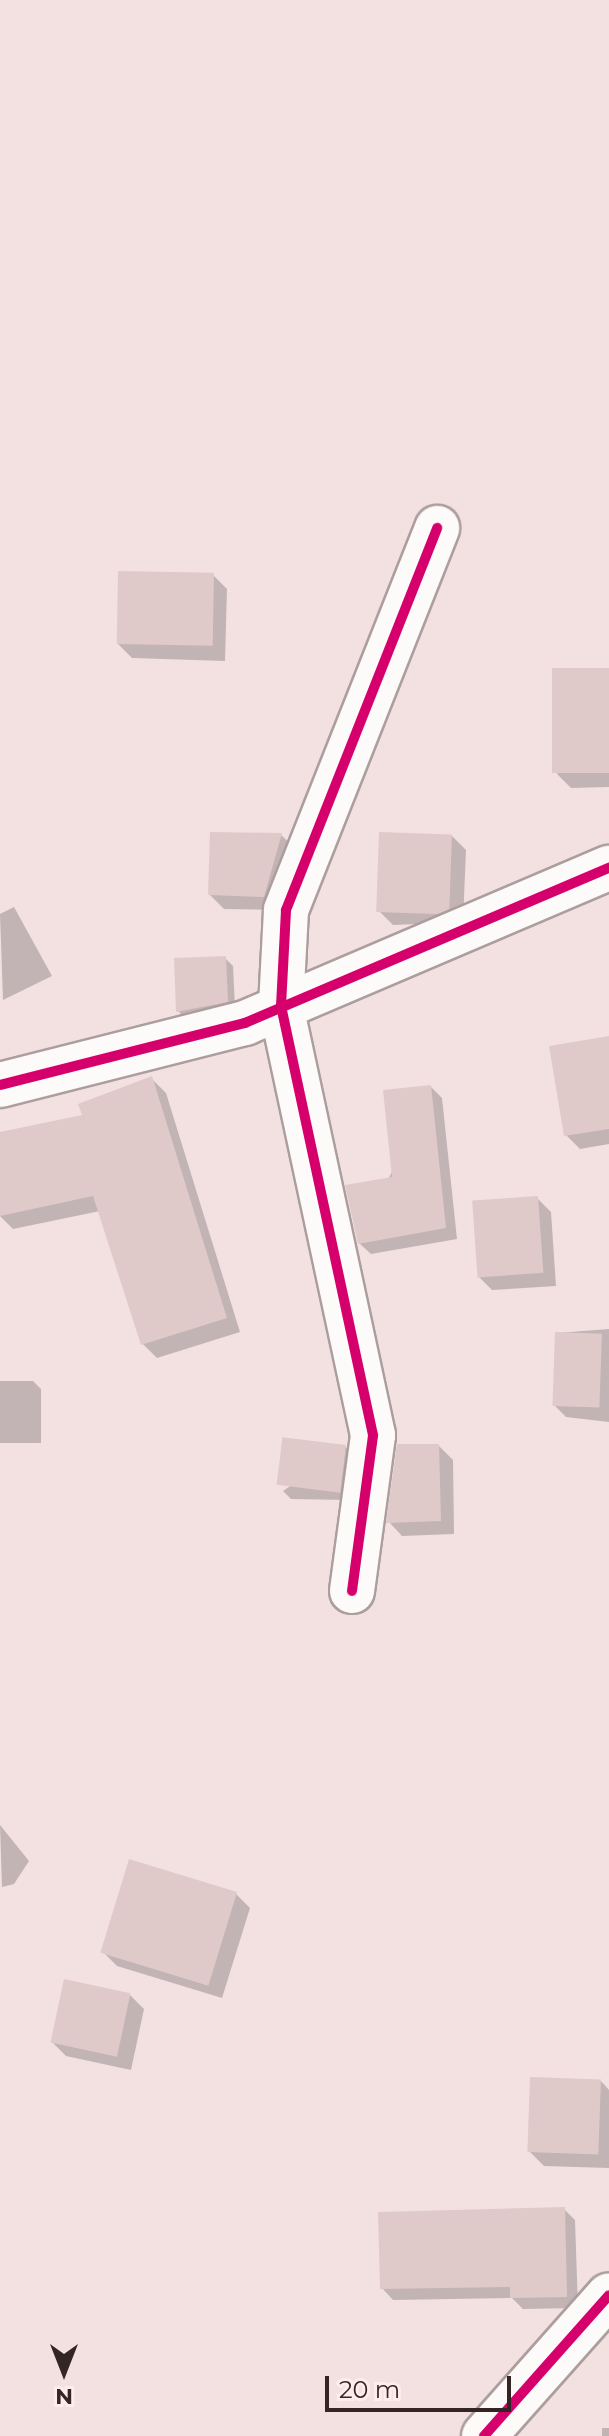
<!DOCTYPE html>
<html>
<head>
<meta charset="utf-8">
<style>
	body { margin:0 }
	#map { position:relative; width:609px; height:2436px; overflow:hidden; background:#f3e1e1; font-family:Montserrat,sans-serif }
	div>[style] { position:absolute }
	.shadow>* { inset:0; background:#0003; transform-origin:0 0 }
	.building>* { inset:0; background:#e0c9c9; transform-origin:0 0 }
	.roads { filter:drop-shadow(2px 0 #ad9e9e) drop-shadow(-2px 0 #ad9e9e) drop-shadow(0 2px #ad9e9e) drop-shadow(0 -2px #ad9e9e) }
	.minor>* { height:44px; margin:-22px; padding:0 22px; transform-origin:22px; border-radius:22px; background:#fdfafa }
	.cycleway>* { height:10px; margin:-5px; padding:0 5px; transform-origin:5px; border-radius:5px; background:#d6006c }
	span { translate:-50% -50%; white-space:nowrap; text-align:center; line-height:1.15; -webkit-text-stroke:8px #fdeceb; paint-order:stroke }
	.north { position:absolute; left:24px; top:2332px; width:80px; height:80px; -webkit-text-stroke:6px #fdeceb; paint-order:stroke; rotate:180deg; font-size:22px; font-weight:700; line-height:32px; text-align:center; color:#342525 }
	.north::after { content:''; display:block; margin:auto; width:28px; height:36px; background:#342525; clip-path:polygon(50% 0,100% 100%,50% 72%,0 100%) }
	.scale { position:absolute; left:325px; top:2376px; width:186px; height:36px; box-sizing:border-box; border:4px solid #342525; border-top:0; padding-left:10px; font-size:24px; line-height:28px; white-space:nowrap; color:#342525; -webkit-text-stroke:6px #fdeceb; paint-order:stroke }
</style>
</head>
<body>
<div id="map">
	<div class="shadow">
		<i style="clip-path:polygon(213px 575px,227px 589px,225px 661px,132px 658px,118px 644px)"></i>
		<i style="clip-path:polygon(609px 670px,609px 787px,571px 788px,557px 774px)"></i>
		<i style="clip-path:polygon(281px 835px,295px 848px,278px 910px,224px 909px,210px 895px)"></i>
		<i style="clip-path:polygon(452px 836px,466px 850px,463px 922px,393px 925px,379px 911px)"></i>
		<i style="clip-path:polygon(14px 907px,52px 976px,3px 1000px,0 914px)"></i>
		<i style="clip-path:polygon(225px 958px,233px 966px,235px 1009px,186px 1019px,178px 1011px)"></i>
		<i style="clip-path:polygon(609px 1038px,609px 1144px,580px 1149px,566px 1135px)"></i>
		<i style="clip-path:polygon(152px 1079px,166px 1093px,240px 1332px,157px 1358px,143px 1344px,100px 1211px,13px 1229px,0 1216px,0 1134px,84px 1116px)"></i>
		<i style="clip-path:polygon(431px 1087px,442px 1098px,457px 1239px,371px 1254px,359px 1243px)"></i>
		<i style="clip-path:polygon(537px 1198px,551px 1212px,556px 1286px,492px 1290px,478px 1276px)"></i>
		<i style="clip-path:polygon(609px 1329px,609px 1422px,566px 1417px,554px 1405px,557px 1333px)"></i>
		<i style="clip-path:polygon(0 1381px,33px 1381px,41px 1389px,41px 1443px,0 1443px)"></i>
		<i style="clip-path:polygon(439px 1446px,453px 1460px,454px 1534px,402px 1536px,389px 1522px)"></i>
		<i style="clip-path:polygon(346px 1447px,353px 1455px,347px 1500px,291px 1499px,283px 1491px)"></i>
		<i style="clip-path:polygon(0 1825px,29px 1861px,14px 1884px,2px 1887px)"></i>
		<i style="clip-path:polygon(236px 1894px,250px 1908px,222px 1998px,117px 1966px,103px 1952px)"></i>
		<i style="clip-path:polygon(130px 1995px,144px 2009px,131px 2070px,66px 2056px,52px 2042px)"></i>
		<i style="clip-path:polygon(601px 2081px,609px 2090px,609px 2168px,544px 2166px,530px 2152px)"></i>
		<i style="clip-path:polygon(564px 2209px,575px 2220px,578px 2308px,523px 2309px,512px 2298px,393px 2300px,382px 2288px)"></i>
		<i style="left:602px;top:2428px;width:7px;height:8px"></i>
	</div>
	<div class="building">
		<i style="left:118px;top:571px;width:96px;height:73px;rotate:1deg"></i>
		<i style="left:609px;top:668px;width:105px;height:57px;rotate:90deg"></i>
		<i style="clip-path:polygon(210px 832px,282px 833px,264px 897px,208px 895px)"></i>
		<i style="left:379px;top:832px;width:73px;height:80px;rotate:2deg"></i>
		<i style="clip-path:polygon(226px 956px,228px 1002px,176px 1012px,174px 958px)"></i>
		<i style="clip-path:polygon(609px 1036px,609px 1129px,564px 1136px,549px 1046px)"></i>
		<i style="clip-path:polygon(152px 1076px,227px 1318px,141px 1345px,93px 1196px,0 1216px,0 1132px,82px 1115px,78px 1104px)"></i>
		<i style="clip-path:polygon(431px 1085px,446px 1228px,358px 1244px,345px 1185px,392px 1177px,383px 1090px)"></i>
		<i style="left:538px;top:1196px;width:77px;height:66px;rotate:86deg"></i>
		<i style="left:555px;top:1332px;width:47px;height:74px;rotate:2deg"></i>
		<i style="clip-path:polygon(397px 1444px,439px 1444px,441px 1521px,386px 1523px)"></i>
		<i style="left:346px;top:1445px;width:48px;height:64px;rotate:97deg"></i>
		<i style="left:129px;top:1859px;width:113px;height:98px;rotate:17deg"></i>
		<i style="left:64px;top:1979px;width:68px;height:65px;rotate:12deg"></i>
		<i style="left:530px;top:2077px;width:71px;height:75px;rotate:2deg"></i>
		<i style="clip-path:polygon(565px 2207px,567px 2297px,510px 2298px,510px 2287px,380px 2289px,378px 2212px)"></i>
	</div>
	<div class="roads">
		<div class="minor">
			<i style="left:0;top:1085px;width:253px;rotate:-14.2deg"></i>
			<i style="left:245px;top:1023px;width:396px;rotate:-23.1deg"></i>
			<i style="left:352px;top:1591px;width:157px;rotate:-82.3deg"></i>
			<i style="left:373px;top:1435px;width:439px;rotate:-102.1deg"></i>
			<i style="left:281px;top:1006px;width:96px;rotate:-87deg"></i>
			<i style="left:286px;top:910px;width:411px;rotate:-68.4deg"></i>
			<i style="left:484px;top:2436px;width:188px;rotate:-48.4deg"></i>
		</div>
	</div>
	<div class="cycleway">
		<i style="left:0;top:1085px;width:253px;rotate:-14.2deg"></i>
		<i style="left:245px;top:1023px;width:396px;rotate:-23.1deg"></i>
		<i style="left:352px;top:1591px;width:157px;rotate:-82.3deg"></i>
		<i style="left:373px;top:1435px;width:439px;rotate:-102.1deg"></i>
		<i style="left:281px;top:1006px;width:96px;rotate:-87deg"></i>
		<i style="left:286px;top:910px;width:411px;rotate:-68.4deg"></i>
		<i style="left:484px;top:2436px;width:188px;rotate:-48.4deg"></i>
	</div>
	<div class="north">N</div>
	<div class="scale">20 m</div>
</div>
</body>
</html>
